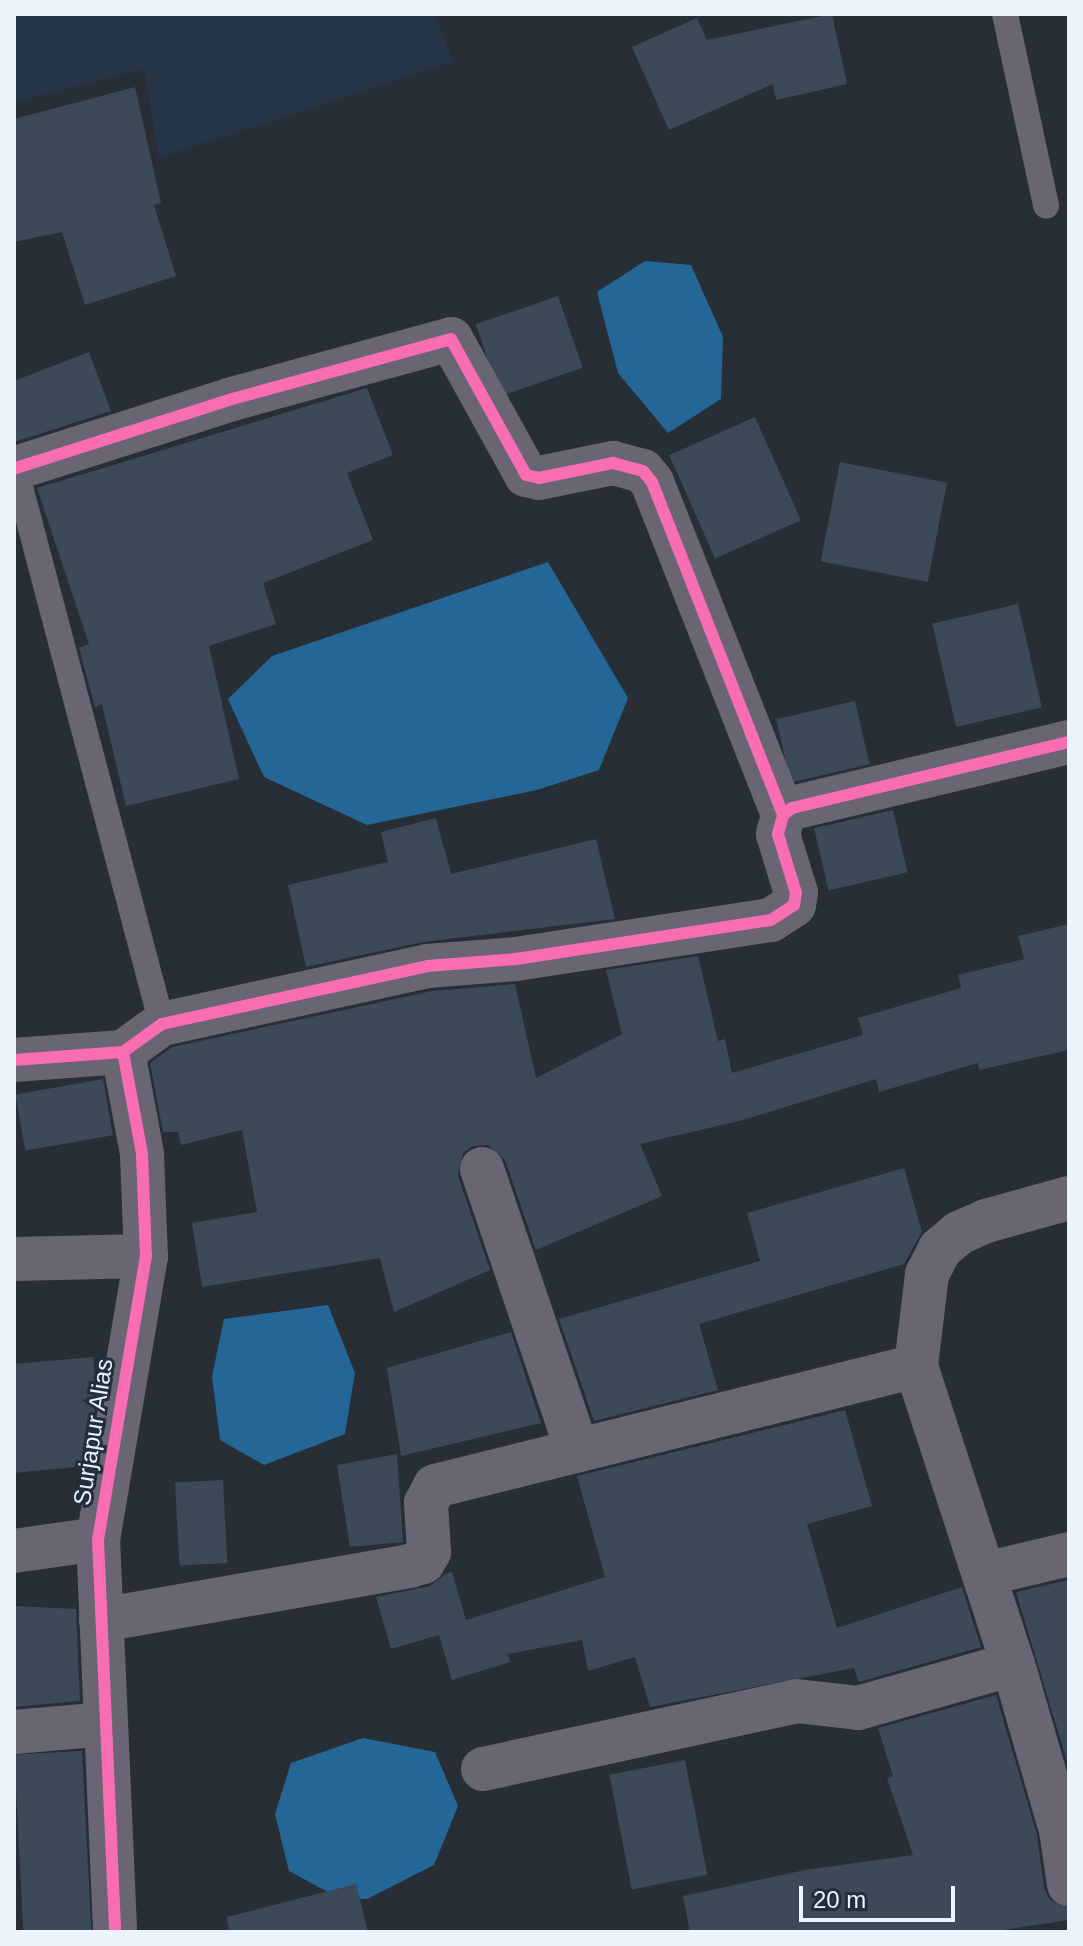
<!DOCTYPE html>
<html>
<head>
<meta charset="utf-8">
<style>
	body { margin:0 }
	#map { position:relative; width:1083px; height:1946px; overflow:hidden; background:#272e36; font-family:Helvetica,sans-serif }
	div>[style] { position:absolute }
	.built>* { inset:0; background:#253547 }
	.water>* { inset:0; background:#246796 }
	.building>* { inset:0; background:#3c4957; transform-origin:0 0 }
	.lane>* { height:26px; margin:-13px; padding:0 13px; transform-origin:13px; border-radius:13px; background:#6a6573 }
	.street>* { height:44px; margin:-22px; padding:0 22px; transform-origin:22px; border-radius:22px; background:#6a6573 }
	.cycleway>* { height:12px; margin:-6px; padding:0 6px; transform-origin:6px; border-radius:6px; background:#f96db3 }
	span { translate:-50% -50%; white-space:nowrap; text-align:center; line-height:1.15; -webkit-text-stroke:6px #212e3c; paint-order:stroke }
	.street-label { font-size:24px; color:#ebf3fd }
	.frame { position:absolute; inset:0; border:16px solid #ebf3fd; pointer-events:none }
	.scale { position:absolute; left:799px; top:1886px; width:156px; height:36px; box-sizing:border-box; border:4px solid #ebf3fd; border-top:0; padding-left:10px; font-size:24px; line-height:28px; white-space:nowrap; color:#ebf3fd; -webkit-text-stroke:6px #212e3c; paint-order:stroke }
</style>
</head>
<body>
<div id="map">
	<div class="built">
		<i style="clip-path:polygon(14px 14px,435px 14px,453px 61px,159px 158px,144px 69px,14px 102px)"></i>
	</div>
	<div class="water">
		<i style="clip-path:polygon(645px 261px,691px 265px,723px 337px,721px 399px,668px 433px,618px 373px,597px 292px)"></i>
		<i style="clip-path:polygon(548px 562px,628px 698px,599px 770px,537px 790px,367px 825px,264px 777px,228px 699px,272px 656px)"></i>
		<i style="clip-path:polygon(328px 1305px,355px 1373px,345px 1434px,264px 1465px,220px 1440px,212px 1376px,224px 1319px)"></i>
		<i style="clip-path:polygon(363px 1738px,435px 1752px,458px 1806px,434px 1865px,367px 1899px,341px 1899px,289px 1871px,275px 1814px,291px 1763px)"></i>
	</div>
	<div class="building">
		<i style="clip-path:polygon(832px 14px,847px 84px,776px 100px,773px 84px,669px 130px,632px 47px,697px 18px,707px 40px)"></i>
		<i style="clip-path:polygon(135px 87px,161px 203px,154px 205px,176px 276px,85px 305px,62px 232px,14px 242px,14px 119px)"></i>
		<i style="left:558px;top:296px;width:76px;height:87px;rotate:71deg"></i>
		<i style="clip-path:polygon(89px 352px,111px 411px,14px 442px,14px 381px)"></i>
		<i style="clip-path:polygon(367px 388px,393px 455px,347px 473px,373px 540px,263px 583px,276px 624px,209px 646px,239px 779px,126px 806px,102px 704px,95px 707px,79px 648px,89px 644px,37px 488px)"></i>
		<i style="left:755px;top:417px;width:113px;height:94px;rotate:66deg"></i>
		<i style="left:840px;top:462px;width:109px;height:101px;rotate:11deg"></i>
		<i style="left:1018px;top:604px;width:106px;height:88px;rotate:77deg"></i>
		<i style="left:855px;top:701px;width:65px;height:81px;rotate:77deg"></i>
		<i style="left:893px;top:810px;width:64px;height:81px;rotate:77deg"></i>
		<i style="clip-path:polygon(436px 818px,451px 874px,596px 839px,615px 919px,423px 942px,306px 967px,288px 885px,388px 862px,381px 832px)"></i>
		<i style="clip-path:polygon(1069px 924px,1069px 1050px,979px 1070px,978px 1063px,879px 1092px,876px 1079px,743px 1120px,640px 1144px,662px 1196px,536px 1250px,505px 1160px,488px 1145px,473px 1146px,463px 1153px,458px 1176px,490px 1270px,394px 1312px,380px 1258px,202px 1287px,192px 1223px,257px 1212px,242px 1130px,181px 1145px,178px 1132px,163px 1132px,150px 1063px,172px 1047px,432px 991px,515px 984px,536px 1078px,622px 1034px,606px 970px,698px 956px,718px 1041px,725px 1039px,732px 1073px,863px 1035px,858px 1018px,961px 988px,958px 975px,1024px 959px,1018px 936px)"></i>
		<i style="left:103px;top:1079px;width:57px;height:89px;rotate:80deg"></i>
		<i style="clip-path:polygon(904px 1168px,922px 1232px,904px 1264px,699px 1324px,718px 1390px,594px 1421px,559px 1319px,760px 1261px,747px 1213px)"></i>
		<i style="clip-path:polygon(511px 1332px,541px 1423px,401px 1456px,387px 1368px)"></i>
		<i style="clip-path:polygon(93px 1357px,97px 1396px,85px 1466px,14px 1473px,14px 1364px)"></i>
		<i style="clip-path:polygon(845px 1410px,872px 1506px,807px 1524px,837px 1628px,962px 1587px,981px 1647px,859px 1682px,854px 1668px,650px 1707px,635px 1657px,588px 1671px,582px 1640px,508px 1654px,510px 1662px,452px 1680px,439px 1635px,391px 1649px,376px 1597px,430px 1586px,445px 1574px,452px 1572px,466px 1620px,605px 1577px,577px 1476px)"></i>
		<i style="clip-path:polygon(397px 1454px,403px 1542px,350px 1547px,337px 1465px)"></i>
		<i style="left:223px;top:1480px;width:83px;height:48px;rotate:87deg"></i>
		<i style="clip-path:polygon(1069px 1580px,1069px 1768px,1016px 1592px)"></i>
		<i style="clip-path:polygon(14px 1606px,76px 1609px,80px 1701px,14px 1707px)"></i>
		<i style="clip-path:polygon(996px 1695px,1037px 1835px,1044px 1888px,1050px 1900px,1069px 1908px,1069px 1920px,990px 1932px,690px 1932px,683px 1896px,805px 1870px,913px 1855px,887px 1778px,893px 1776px,878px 1728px)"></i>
		<i style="left:82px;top:1751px;width:181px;height:68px;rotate:87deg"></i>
		<i style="left:685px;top:1760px;width:117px;height:77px;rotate:79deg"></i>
		<i style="clip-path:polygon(356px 1884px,368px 1932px,229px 1932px,227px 1917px)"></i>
	</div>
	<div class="lane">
		<i style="left:1005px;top:14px;width:196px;rotate:77.9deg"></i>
		<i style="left:14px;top:464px;width:579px;rotate:75.2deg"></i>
	</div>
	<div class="street">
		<i style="left:16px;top:468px;width:227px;rotate:-17.7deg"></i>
		<i style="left:232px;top:399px;width:227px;rotate:-15.3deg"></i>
		<i style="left:451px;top:339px;width:155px;rotate:61.1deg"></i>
		<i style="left:526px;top:475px;width:13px;rotate:13deg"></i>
		<i style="left:539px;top:478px;width:76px;rotate:-11.5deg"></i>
		<i style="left:613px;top:463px;width:31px;rotate:15deg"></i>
		<i style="left:643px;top:471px;width:14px;rotate:51deg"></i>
		<i style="left:652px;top:482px;width:358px;rotate:68.5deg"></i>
		<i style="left:123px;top:1052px;width:48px;rotate:-35.7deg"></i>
		<i style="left:162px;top:1024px;width:272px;rotate:-12.3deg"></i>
		<i style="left:428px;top:966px;width:88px;rotate:-4.5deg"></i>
		<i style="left:516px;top:959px;width:258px;rotate:-8.7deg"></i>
		<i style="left:771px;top:920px;width:27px;rotate:-33deg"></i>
		<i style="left:794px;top:905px;width:12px;rotate:-81deg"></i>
		<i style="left:796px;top:893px;width:62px;rotate:-107deg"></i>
		<i style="left:778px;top:834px;width:20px;rotate:-75deg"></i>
		<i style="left:783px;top:815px;width:11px;rotate:-38deg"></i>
		<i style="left:792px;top:808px;width:285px;rotate:-13.4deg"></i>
		<i style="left:14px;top:1060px;width:109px;rotate:-4.2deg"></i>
		<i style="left:123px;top:1052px;width:104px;rotate:79.4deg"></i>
		<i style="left:142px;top:1154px;width:102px;rotate:87.8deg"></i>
		<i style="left:146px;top:1256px;width:287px;rotate:99.6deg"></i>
		<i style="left:98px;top:1539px;width:393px;rotate:87.5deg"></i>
		<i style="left:482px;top:1169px;width:293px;rotate:71.3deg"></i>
		<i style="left:1069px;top:1198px;width:86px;rotate:164.5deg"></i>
		<i style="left:986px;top:1221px;width:30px;rotate:156deg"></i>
		<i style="left:959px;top:1233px;width:25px;rotate:140deg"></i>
		<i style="left:940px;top:1249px;width:28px;rotate:117deg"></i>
		<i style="left:927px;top:1274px;width:93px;rotate:96.8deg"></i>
		<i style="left:916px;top:1366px;width:313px;rotate:72deg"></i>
		<i style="left:1013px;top:1664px;width:173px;rotate:73.9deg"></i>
		<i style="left:1061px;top:1830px;width:55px;rotate:81.6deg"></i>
		<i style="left:14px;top:1259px;width:132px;rotate:-1.3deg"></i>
		<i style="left:14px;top:1551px;width:85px;rotate:-8.1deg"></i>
		<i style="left:985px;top:1574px;width:86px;rotate:-13.4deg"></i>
		<i style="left:101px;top:1620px;width:313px;rotate:-9.9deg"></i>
		<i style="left:409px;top:1566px;width:15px;rotate:-16deg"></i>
		<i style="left:423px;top:1562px;width:12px;rotate:-59deg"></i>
		<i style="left:429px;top:1552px;width:49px;rotate:-93.5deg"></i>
		<i style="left:426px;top:1503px;width:19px;rotate:-62deg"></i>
		<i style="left:435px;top:1486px;width:496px;rotate:-14deg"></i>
		<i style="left:14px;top:1732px;width:92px;rotate:-5deg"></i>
		<i style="left:483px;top:1769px;width:321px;rotate:-12.2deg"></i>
		<i style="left:797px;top:1701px;width:61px;rotate:6.5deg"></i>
		<i style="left:858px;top:1708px;width:161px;rotate:-15.8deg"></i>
	</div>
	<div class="cycleway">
		<i style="left:16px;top:468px;width:227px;rotate:-17.7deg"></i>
		<i style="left:232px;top:399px;width:227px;rotate:-15.3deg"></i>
		<i style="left:451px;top:339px;width:155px;rotate:61.1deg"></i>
		<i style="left:526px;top:475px;width:13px;rotate:13deg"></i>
		<i style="left:539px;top:478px;width:76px;rotate:-11.5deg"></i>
		<i style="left:613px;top:463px;width:31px;rotate:15deg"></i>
		<i style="left:643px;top:471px;width:14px;rotate:51deg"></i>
		<i style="left:652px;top:482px;width:358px;rotate:68.5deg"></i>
		<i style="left:123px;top:1052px;width:48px;rotate:-35.7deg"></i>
		<i style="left:162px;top:1024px;width:272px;rotate:-12.3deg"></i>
		<i style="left:428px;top:966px;width:88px;rotate:-4.5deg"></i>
		<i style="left:516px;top:959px;width:258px;rotate:-8.7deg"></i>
		<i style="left:771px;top:920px;width:27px;rotate:-33deg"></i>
		<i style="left:794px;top:905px;width:12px;rotate:-81deg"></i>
		<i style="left:796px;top:893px;width:62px;rotate:-107deg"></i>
		<i style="left:778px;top:834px;width:20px;rotate:-75deg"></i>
		<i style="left:783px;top:815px;width:11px;rotate:-38deg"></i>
		<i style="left:792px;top:808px;width:285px;rotate:-13.4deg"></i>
		<i style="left:14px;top:1060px;width:109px;rotate:-4.2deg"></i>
		<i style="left:123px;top:1052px;width:104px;rotate:79.4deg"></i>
		<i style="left:142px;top:1154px;width:102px;rotate:87.8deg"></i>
		<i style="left:146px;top:1256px;width:287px;rotate:99.6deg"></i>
		<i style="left:98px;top:1539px;width:393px;rotate:87.5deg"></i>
	</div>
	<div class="street-label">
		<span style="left:93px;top:1432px;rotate:-81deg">Surjapur Alias</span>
	</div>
	<div class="frame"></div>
	<div class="scale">20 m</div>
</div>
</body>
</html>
